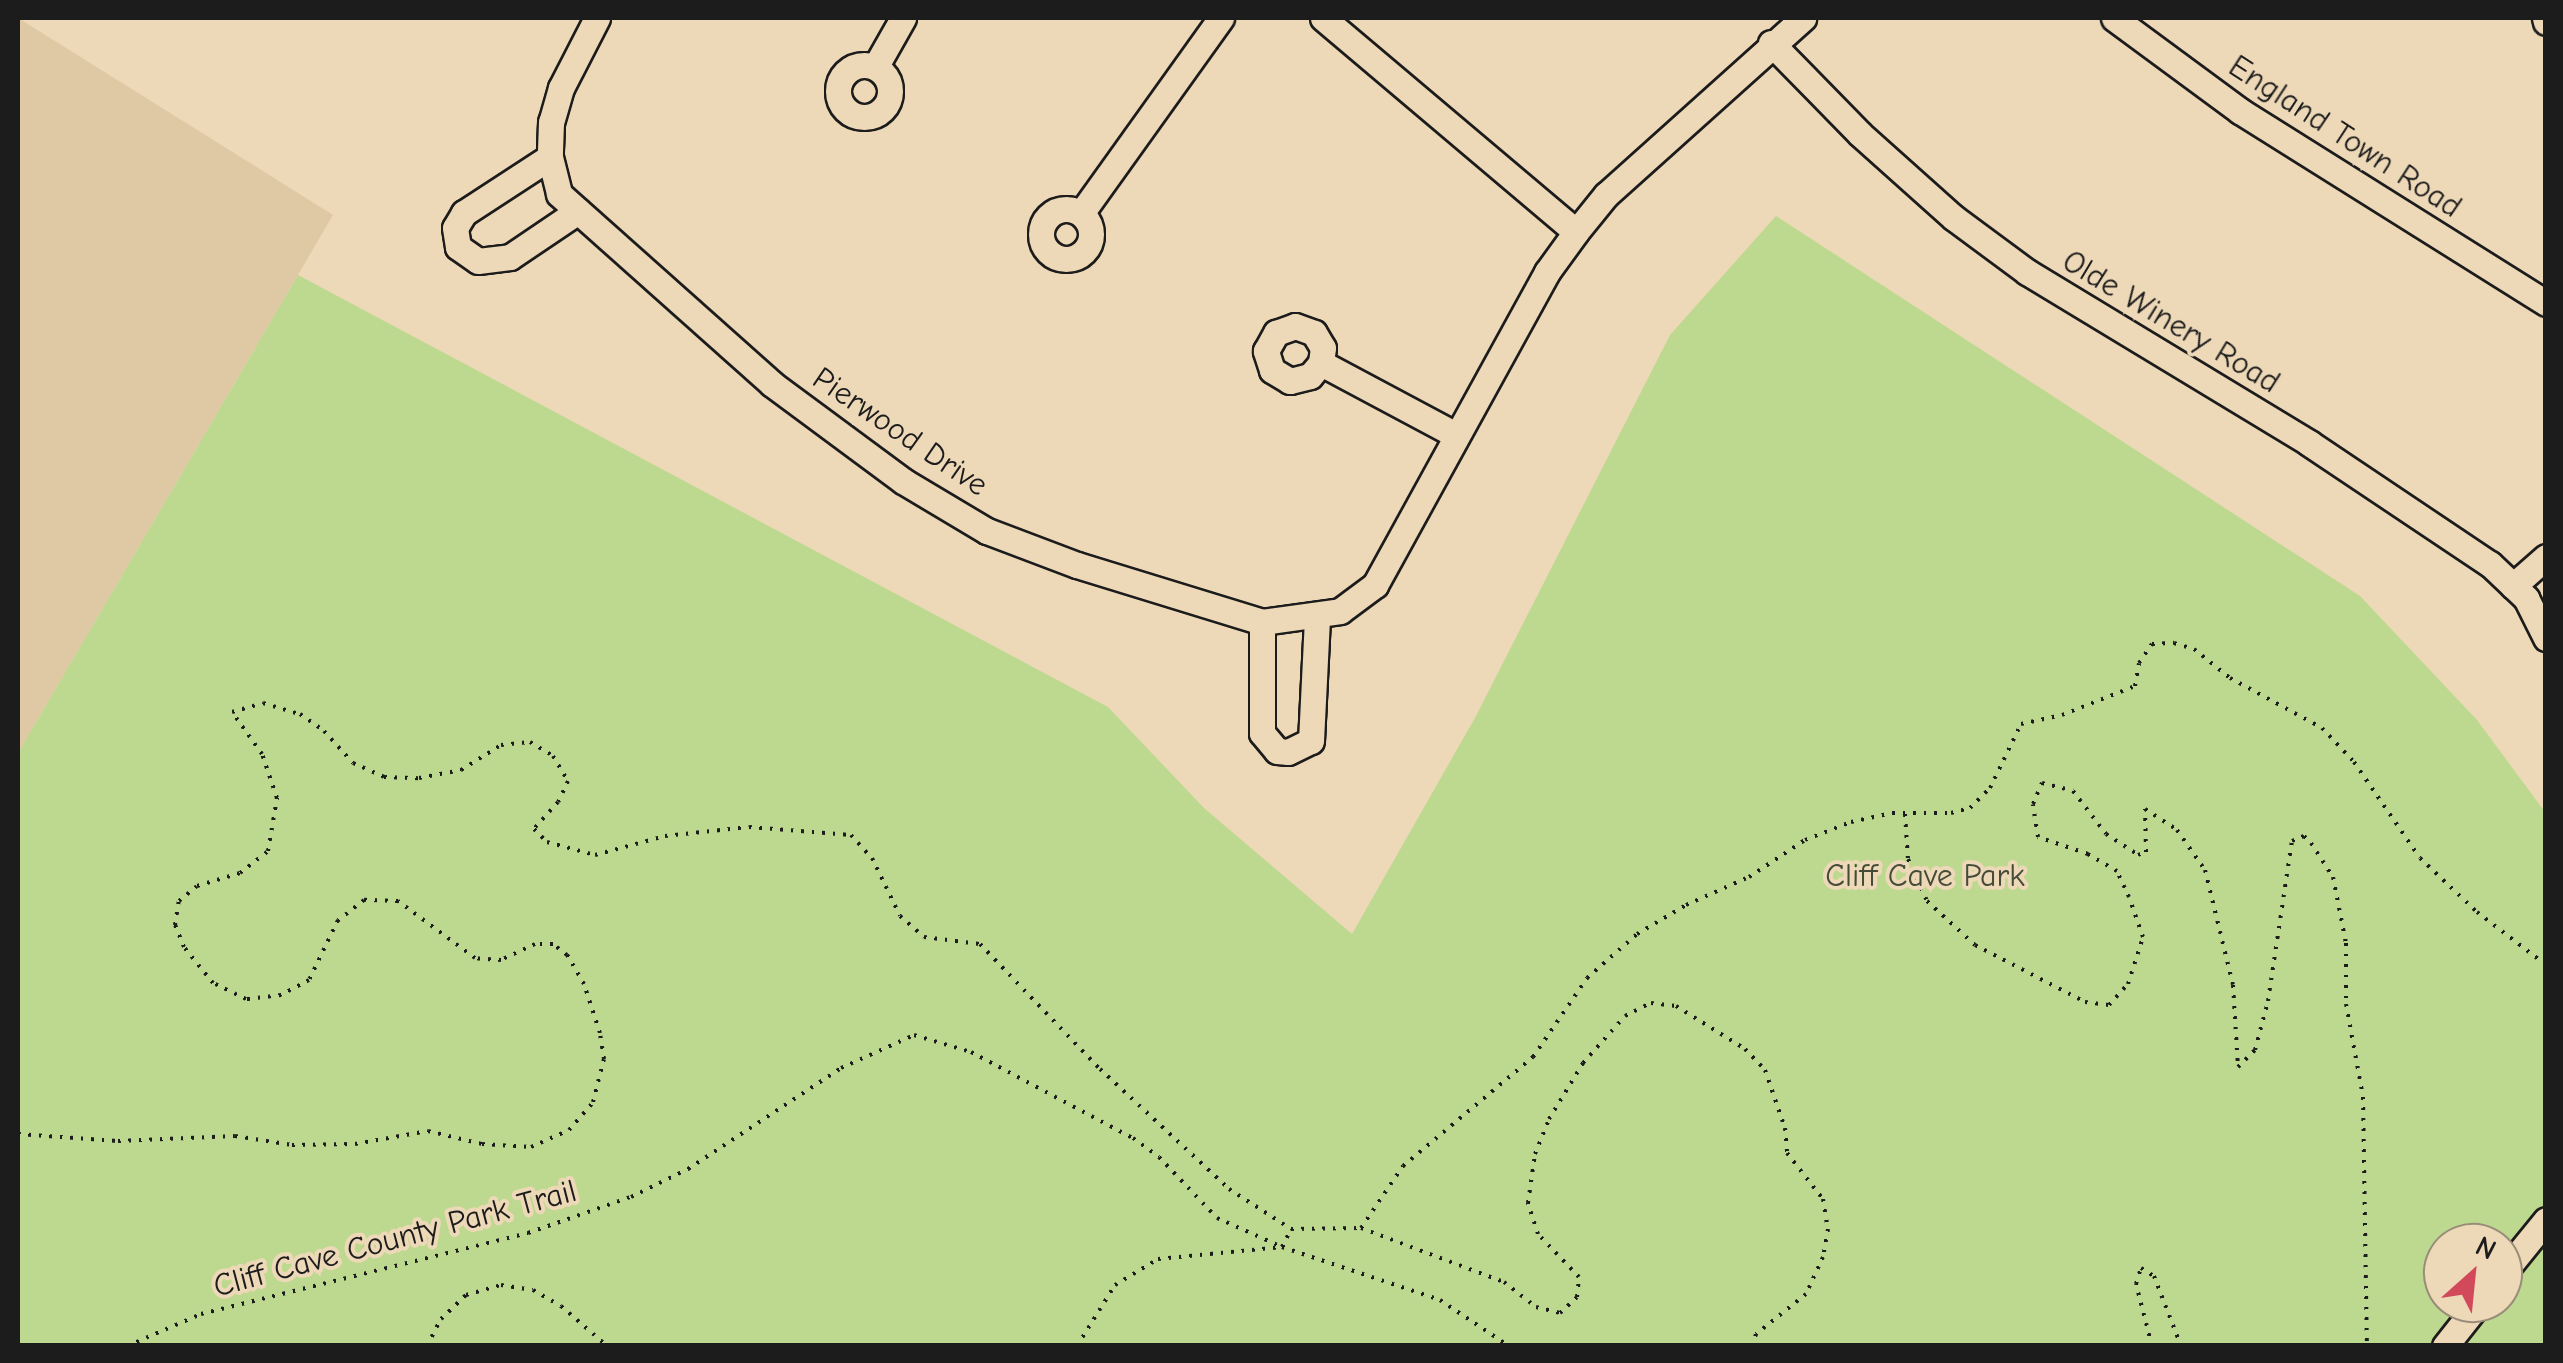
<!DOCTYPE html>
<html>
<head>
<meta charset="utf-8">
<style>
	body { margin:0 }
	#map { position:relative; width:2563px; height:1363px; overflow:hidden; background:#edd8b7; font-family:"Comic Neue",sans-serif }
	div>[style] { position:absolute }
	.built>* { inset:0; background:#dfc8a4 }
	.green>* { inset:0; background:#bdd990 }
	.path>* { height:4px; margin-top:-2px; transform-origin:0; background:repeating-linear-gradient(90deg,#1c1c1c 0 2.5px,transparent 0 10.5px) }
	.roads { filter:drop-shadow(2px 0 #1c1c1c) drop-shadow(-2px 0 #1c1c1c) drop-shadow(0 2px #1c1c1c) drop-shadow(0 -2px #1c1c1c) }
	.minor>* { height:25px; margin:-12.5px; padding:0 12.5px; transform-origin:12.5px; border-radius:12.5px; background:#edd8b7 }
	.minor>.ring { margin:-12.5px; padding:0; box-sizing:content-box; background:none; border:25px solid #edd8b7; border-radius:50% }
	span { translate:-50% -50%; white-space:nowrap; text-align:center; line-height:1.15; -webkit-text-stroke:8px #edd8b7; paint-order:stroke }
	.street-label { font-size:32px; color:#1c1c1c }
	.park-label { font-size:32px; color:#444b39 }
	.frame { position:absolute; inset:0; border:20px solid #1c1c1c; pointer-events:none }
	.north { position:absolute; left:2423px; top:1223px; width:100px; height:100px; box-sizing:border-box; background:#edd8b7; border:2px solid #998d79; border-radius:50%; rotate:27deg; font-size:28px; font-weight:700; line-height:40px; text-align:center; color:#1c1c1c }
	.north::after { content:''; display:block; margin:auto; width:35px; height:45px; background:#d1495b; clip-path:polygon(50% 0,100% 100%,50% 72%,0 100%) }
</style>
</head>
<body>
<div id="map">
	<div class="built">
		<i style="clip-path:polygon(18px 18px,333px 215px,18px 753px)"></i>
	</div>
	<div class="green">
		<i style="clip-path:polygon(evenodd,1776px 216px,2360px 596px,2477px 720px,2545px 812px,2545px 1345px,18px 1346px,18px 753px,298px 275px,1108px 707px,1204px 808px,1352px 934px,1476px 716px,1670px 335px,1776px 216px,2443px 1243px,2503px 1243px,2503px 1303px,2443px 1303px,2443px 1243px)"></i>
	</div>
	<div class="path">
		<i style="left:1905px;top:814px;width:45px;rotate:86.2deg"></i>
		<i style="left:1908px;top:859px;width:46px;rotate:65.7deg"></i>
		<i style="left:1927px;top:901px;width:65px;rotate:42.5deg"></i>
		<i style="left:1975px;top:945px;width:124px;rotate:27.4deg"></i>
		<i style="left:2085px;top:1002px;width:24px;rotate:7deg"></i>
		<i style="left:2109px;top:1005px;width:28px;rotate:-48deg"></i>
		<i style="left:2128px;top:984px;width:49px;rotate:-72.3deg"></i>
		<i style="left:2143px;top:937px;width:42px;rotate:-109.3deg"></i>
		<i style="left:2129px;top:897px;width:29px;rotate:-115deg"></i>
		<i style="left:2117px;top:871px;width:34px;rotate:-150deg"></i>
		<i style="left:2088px;top:854px;width:53px;rotate:-161.2deg"></i>
		<i style="left:2038px;top:837px;width:33px;rotate:-99deg"></i>
		<i style="left:2033px;top:804px;width:23px;rotate:-67deg"></i>
		<i style="left:2042px;top:783px;width:32px;rotate:14deg"></i>
		<i style="left:2073px;top:791px;width:54px;rotate:52.5deg"></i>
		<i style="left:2106px;top:834px;width:38px;rotate:33deg"></i>
		<i style="left:2138px;top:855px;width:9px;rotate:-21deg"></i>
		<i style="left:2146px;top:852px;width:43px;rotate:-91.3deg"></i>
		<i style="left:2145px;top:809px;width:38px;rotate:33deg"></i>
		<i style="left:2177px;top:830px;width:49px;rotate:55deg"></i>
		<i style="left:2205px;top:870px;width:118px;rotate:76.3deg"></i>
		<i style="left:2233px;top:985px;width:82px;rotate:86.5deg"></i>
		<i style="left:2238px;top:1067px;width:24px;rotate:-45deg"></i>
		<i style="left:2255px;top:1050px;width:51px;rotate:-75.1deg"></i>
		<i style="left:2268px;top:1001px;width:162px;rotate:-81.5deg"></i>
		<i style="left:2292px;top:841px;width:13px;rotate:-23deg"></i>
		<i style="left:2304px;top:836px;width:10px;rotate:45deg"></i>
		<i style="left:2311px;top:843px;width:40px;rotate:57.1deg"></i>
		<i style="left:2333px;top:877px;width:67px;rotate:78.9deg"></i>
		<i style="left:2346px;top:943px;width:61px;rotate:90deg"></i>
		<i style="left:2346px;top:1004px;width:95px;rotate:79.6deg"></i>
		<i style="left:2363px;top:1097px;width:249px;rotate:89.1deg"></i>
		<i style="left:18px;top:1134px;width:100px;rotate:4deg"></i>
		<i style="left:118px;top:1141px;width:117px;rotate:-2.4deg"></i>
		<i style="left:235px;top:1136px;width:58px;rotate:9deg"></i>
		<i style="left:292px;top:1145px;width:63px;rotate:-0.9deg"></i>
		<i style="left:355px;top:1144px;width:74px;rotate:-10.1deg"></i>
		<i style="left:428px;top:1131px;width:56px;rotate:13.5deg"></i>
		<i style="left:482px;top:1144px;width:49px;rotate:3.5deg"></i>
		<i style="left:531px;top:1147px;width:42px;rotate:-24.1deg"></i>
		<i style="left:569px;top:1130px;width:37px;rotate:-49deg"></i>
		<i style="left:593px;top:1102px;width:44px;rotate:-75.7deg"></i>
		<i style="left:604px;top:1059px;width:26px;rotate:-99deg"></i>
		<i style="left:600px;top:1033px;width:52px;rotate:-108.1deg"></i>
		<i style="left:584px;top:984px;width:34px;rotate:-120deg"></i>
		<i style="left:567px;top:955px;width:18px;rotate:-142deg"></i>
		<i style="left:553px;top:944px;width:18px;rotate:180deg"></i>
		<i style="left:535px;top:944px;width:38px;rotate:155deg"></i>
		<i style="left:501px;top:960px;width:26px;rotate:-176deg"></i>
		<i style="left:475px;top:958px;width:96px;rotate:-143.5deg"></i>
		<i style="left:398px;top:901px;width:34px;rotate:-178deg"></i>
		<i style="left:364px;top:900px;width:33px;rotate:142deg"></i>
		<i style="left:338px;top:920px;width:67px;rotate:115.8deg"></i>
		<i style="left:309px;top:980px;width:32px;rotate:152deg"></i>
		<i style="left:281px;top:995px;width:35px;rotate:173deg"></i>
		<i style="left:246px;top:999px;width:37px;rotate:-154deg"></i>
		<i style="left:213px;top:983px;width:46px;rotate:-128.9deg"></i>
		<i style="left:184px;top:947px;width:24px;rotate:-112deg"></i>
		<i style="left:175px;top:925px;width:24px;rotate:-81deg"></i>
		<i style="left:179px;top:901px;width:23px;rotate:-40deg"></i>
		<i style="left:197px;top:886px;width:45px;rotate:-16.8deg"></i>
		<i style="left:240px;top:873px;width:36px;rotate:-38deg"></i>
		<i style="left:268px;top:851px;width:54px;rotate:-80.4deg"></i>
		<i style="left:277px;top:798px;width:46px;rotate:-108.8deg"></i>
		<i style="left:262px;top:754px;width:52px;rotate:-125.5deg"></i>
		<i style="left:232px;top:712px;width:32px;rotate:-16deg"></i>
		<i style="left:263px;top:703px;width:39px;rotate:17deg"></i>
		<i style="left:300px;top:714px;width:29px;rotate:35deg"></i>
		<i style="left:324px;top:731px;width:43px;rotate:47.8deg"></i>
		<i style="left:353px;top:763px;width:34px;rotate:24deg"></i>
		<i style="left:384px;top:777px;width:35px;rotate:2deg"></i>
		<i style="left:419px;top:778px;width:43px;rotate:-10.8deg"></i>
		<i style="left:461px;top:770px;width:47px;rotate:-32deg"></i>
		<i style="left:501px;top:745px;width:29px;rotate:-6deg"></i>
		<i style="left:530px;top:742px;width:27px;rotate:31deg"></i>
		<i style="left:553px;top:756px;width:29px;rotate:59deg"></i>
		<i style="left:568px;top:781px;width:23px;rotate:115deg"></i>
		<i style="left:558px;top:802px;width:36px;rotate:132deg"></i>
		<i style="left:534px;top:829px;width:18px;rotate:45deg"></i>
		<i style="left:547px;top:842px;width:50px;rotate:15.2deg"></i>
		<i style="left:595px;top:855px;width:73px;rotate:-15.2deg"></i>
		<i style="left:665px;top:836px;width:84px;rotate:-6.1deg"></i>
		<i style="left:749px;top:827px;width:102px;rotate:4.5deg"></i>
		<i style="left:851px;top:835px;width:31px;rotate:48deg"></i>
		<i style="left:872px;top:858px;width:64px;rotate:64.2deg"></i>
		<i style="left:900px;top:916px;width:32px;rotate:41deg"></i>
		<i style="left:924px;top:937px;width:56px;rotate:7.1deg"></i>
		<i style="left:980px;top:944px;width:173px;rotate:46.2deg"></i>
		<i style="left:1100px;top:1069px;width:176px;rotate:42.9deg"></i>
		<i style="left:1229px;top:1189px;width:74px;rotate:32.8deg"></i>
		<i style="left:1291px;top:1229px;width:70px;rotate:-0.8deg"></i>
		<i style="left:1361px;top:1228px;width:153px;rotate:20.7deg"></i>
		<i style="left:1504px;top:1282px;width:41px;rotate:38deg"></i>
		<i style="left:1536px;top:1307px;width:25px;rotate:14deg"></i>
		<i style="left:1560px;top:1313px;width:23px;rotate:-43deg"></i>
		<i style="left:1577px;top:1297px;width:20px;rotate:-84deg"></i>
		<i style="left:1579px;top:1277px;width:59px;rotate:-133.6deg"></i>
		<i style="left:1538px;top:1234px;width:33px;rotate:-108deg"></i>
		<i style="left:1528px;top:1203px;width:49px;rotate:-81.9deg"></i>
		<i style="left:1535px;top:1154px;width:38px;rotate:-68deg"></i>
		<i style="left:1549px;top:1119px;width:66px;rotate:-58.7deg"></i>
		<i style="left:1583px;top:1063px;width:63px;rotate:-48.2deg"></i>
		<i style="left:1625px;top:1016px;width:29px;rotate:-27deg"></i>
		<i style="left:1651px;top:1003px;width:25px;rotate:7deg"></i>
		<i style="left:1676px;top:1006px;width:81px;rotate:31.9deg"></i>
		<i style="left:1745px;top:1049px;width:29px;rotate:46deg"></i>
		<i style="left:1765px;top:1070px;width:61px;rotate:71deg"></i>
		<i style="left:1785px;top:1128px;width:25px;rotate:85deg"></i>
		<i style="left:1787px;top:1153px;width:58px;rotate:52deg"></i>
		<i style="left:1823px;top:1199px;width:30px;rotate:81deg"></i>
		<i style="left:1828px;top:1229px;width:28px;rotate:100deg"></i>
		<i style="left:1823px;top:1257px;width:41px;rotate:114.7deg"></i>
		<i style="left:1806px;top:1294px;width:64px;rotate:141.3deg"></i>
		<i style="left:1756px;top:1334px;width:13px;rotate:108deg"></i>
		<i style="left:1361px;top:1228px;width:75px;rotate:-55.9deg"></i>
		<i style="left:1403px;top:1166px;width:170px;rotate:-40deg"></i>
		<i style="left:1533px;top:1057px;width:96px;rotate:-55.6deg"></i>
		<i style="left:1587px;top:978px;width:67px;rotate:-41.3deg"></i>
		<i style="left:1637px;top:934px;width:57px;rotate:-30.6deg"></i>
		<i style="left:1686px;top:905px;width:69px;rotate:-24deg"></i>
		<i style="left:1749px;top:877px;width:67px;rotate:-33.5deg"></i>
		<i style="left:1805px;top:840px;width:49px;rotate:-21.4deg"></i>
		<i style="left:1851px;top:822px;width:42px;rotate:-12.4deg"></i>
		<i style="left:1892px;top:813px;width:59px"></i>
		<i style="left:1951px;top:813px;width:20px;rotate:-15deg"></i>
		<i style="left:1970px;top:808px;width:28px;rotate:-45deg"></i>
		<i style="left:1990px;top:788px;width:71px;rotate:-64.2deg"></i>
		<i style="left:2021px;top:724px;width:42px;rotate:-12.4deg"></i>
		<i style="left:2062px;top:715px;width:79px;rotate:-21.7deg"></i>
		<i style="left:2135px;top:686px;width:23px;rotate:-80deg"></i>
		<i style="left:2139px;top:663px;width:23px;rotate:-56deg"></i>
		<i style="left:2152px;top:644px;width:22px;rotate:-3deg"></i>
		<i style="left:2174px;top:643px;width:21px;rotate:17deg"></i>
		<i style="left:2194px;top:649px;width:46px;rotate:38.9deg"></i>
		<i style="left:2230px;top:678px;width:105px;rotate:28.5deg"></i>
		<i style="left:2322px;top:728px;width:47px;rotate:46.7deg"></i>
		<i style="left:2354px;top:762px;width:116px;rotate:55.5deg"></i>
		<i style="left:2420px;top:858px;width:79px;rotate:43.5deg"></i>
		<i style="left:2477px;top:912px;width:87px;rotate:37.5deg"></i>
		<i style="left:127px;top:1346px;width:81px;rotate:-23.4deg"></i>
		<i style="left:201px;top:1314px;width:337px;rotate:-13.9deg"></i>
		<i style="left:528px;top:1233px;width:109px;rotate:-19.3deg"></i>
		<i style="left:631px;top:1197px;width:64px;rotate:-26.2deg"></i>
		<i style="left:688px;top:1169px;width:183px;rotate:-33.4deg"></i>
		<i style="left:841px;top:1068px;width:80px;rotate:-24.3deg"></i>
		<i style="left:914px;top:1035px;width:59px;rotate:16.6deg"></i>
		<i style="left:971px;top:1052px;width:183px;rotate:28deg"></i>
		<i style="left:1133px;top:1138px;width:32px;rotate:36deg"></i>
		<i style="left:1159px;top:1157px;width:84px;rotate:46.4deg"></i>
		<i style="left:1217px;top:1218px;width:71px;rotate:24deg"></i>
		<i style="left:1282px;top:1247px;width:167px;rotate:18.5deg"></i>
		<i style="left:1440px;top:1300px;width:83px;rotate:33.7deg"></i>
		<i style="left:427px;top:1346px;width:30px;rotate:-63deg"></i>
		<i style="left:441px;top:1319px;width:35px;rotate:-44deg"></i>
		<i style="left:466px;top:1295px;width:36px;rotate:-16deg"></i>
		<i style="left:501px;top:1285px;width:32px;rotate:9deg"></i>
		<i style="left:533px;top:1290px;width:32px;rotate:30deg"></i>
		<i style="left:561px;top:1306px;width:61px;rotate:41deg"></i>
		<i style="left:1077px;top:1346px;width:72px;rotate:-58.1deg"></i>
		<i style="left:1115px;top:1285px;width:50px;rotate:-31.2deg"></i>
		<i style="left:1158px;top:1259px;width:125px;rotate:-5.5deg"></i>
		<i style="left:1282px;top:1247px;width:20px;rotate:-63deg"></i>
		<i style="left:2152px;top:1346px;width:64px;rotate:-104.5deg"></i>
		<i style="left:2136px;top:1284px;width:17px;rotate:-73deg"></i>
		<i style="left:2141px;top:1268px;width:15px;rotate:32deg"></i>
		<i style="left:2154px;top:1276px;width:75px;rotate:68.9deg"></i>
		<i style="left:2543px;top:1346px;width:14px;rotate:-78deg"></i>
	</div>
	<div class="roads">
		<div class="minor">
			<i style="left:597px;top:18px;width:79px;rotate:117.2deg"></i>
			<i style="left:561px;top:88px;width:35px;rotate:106deg"></i>
			<i style="left:551px;top:122px;width:35px;rotate:92deg"></i>
			<i style="left:550px;top:157px;width:38px;rotate:76deg"></i>
			<i style="left:559px;top:194px;width:285px;rotate:41.7deg"></i>
			<i style="left:772px;top:384px;width:163px;rotate:36.5deg"></i>
			<i style="left:903px;top:481px;width:98px;rotate:30.8deg"></i>
			<i style="left:987px;top:531px;width:96px;rotate:20.7deg"></i>
			<i style="left:1077px;top:565px;width:194px;rotate:17.1deg"></i>
			<i style="left:1262px;top:622px;width:79px;rotate:-8deg"></i>
			<i style="left:1340px;top:611px;width:44px;rotate:-36.6deg"></i>
			<i style="left:1375px;top:585px;width:357px;rotate:-61.2deg"></i>
			<i style="left:1547px;top:272px;width:49px;rotate:-54.1deg"></i>
			<i style="left:1576px;top:232px;width:48px;rotate:-51deg"></i>
			<i style="left:1606px;top:195px;width:265px;rotate:-41.9deg"></i>
			<i style="left:1323px;top:18px;width:331px;rotate:40.2deg"></i>
			<i style="left:2114px;top:18px;width:157px;rotate:36.4deg"></i>
			<i style="left:2240px;top:111px;width:361px;rotate:32.1deg"></i>
			<i style="left:2545px;top:18px;width:4px;rotate:76deg"></i>
			<i style="left:1771px;top:43px;width:127px;rotate:45.6deg"></i>
			<i style="left:1860px;top:134px;width:126px;rotate:41.8deg"></i>
			<i style="left:1954px;top:218px;width:91px;rotate:36.5deg"></i>
			<i style="left:2027px;top:272px;width:330px;rotate:31.2deg"></i>
			<i style="left:2309px;top:443px;width:218px;rotate:33.8deg"></i>
			<i style="left:2490px;top:564px;width:50px;rotate:43.4deg"></i>
			<i style="left:2526px;top:598px;width:45px;rotate:63.4deg"></i>
			<i style="left:877px;top:64px;width:53px;rotate:-60.5deg"></i>
			<i class="ring" style="left:838px;top:65px;width:27px;height:27px"></i>
			<i style="left:550px;top:157px;width:103px;rotate:146.9deg"></i>
			<i style="left:464px;top:213px;width:17px;rotate:121deg"></i>
			<i style="left:455px;top:228px;width:19px;rotate:81deg"></i>
			<i style="left:458px;top:247px;width:24px;rotate:35deg"></i>
			<i style="left:478px;top:261px;width:32px;rotate:-7deg"></i>
			<i style="left:510px;top:257px;width:82px;rotate:-34.1deg"></i>
			<i class="ring" style="left:1041px;top:209px;width:25px;height:25px"></i>
			<i style="left:1082px;top:212px;width:239px;rotate:-54.4deg"></i>
			<i style="left:1321px;top:363px;width:17px;rotate:130deg"></i>
			<i style="left:1310px;top:376px;width:21px;rotate:166deg"></i>
			<i style="left:1290px;top:381px;width:21px;rotate:-149deg"></i>
			<i style="left:1272px;top:370px;width:20px;rotate:-108deg"></i>
			<i style="left:1266px;top:351px;width:21px;rotate:-61deg"></i>
			<i style="left:1276px;top:333px;width:20px;rotate:-20deg"></i>
			<i style="left:1295px;top:326px;width:20px;rotate:20deg"></i>
			<i style="left:1314px;top:333px;width:17px;rotate:59deg"></i>
			<i style="left:1323px;top:348px;width:15px;rotate:98deg"></i>
			<i style="left:1321px;top:363px;width:153px;rotate:28.1deg"></i>
			<i style="left:2513px;top:586px;width:44px;rotate:-41.3deg"></i>
			<i style="left:1262px;top:622px;width:111px;rotate:90deg"></i>
			<i style="left:1262px;top:733px;width:23px;rotate:50deg"></i>
			<i style="left:1277px;top:751px;width:11px;rotate:5deg"></i>
			<i style="left:1288px;top:752px;width:25px;rotate:-26deg"></i>
			<i style="left:1311px;top:741px;width:124px;rotate:-87.2deg"></i>
			<i style="left:2503px;top:1273px;width:68px;rotate:-50.9deg"></i>
			<i style="left:2445px;top:1346px;width:55px;rotate:-51.7deg"></i>
		</div>
	</div>
	<div class="street-label">
		<span style="left:2345px;top:137px;rotate:33deg">England Town Road</span>
		<span style="left:2171px;top:322px;rotate:31deg">Olde Winery Road</span>
		<span style="left:900px;top:432px;rotate:34deg">Pierwood Drive</span>
		<span style="left:395px;top:1239px;rotate:-15deg">Cliff Cave County Park Trail</span>
	</div>
	<div class="park-label">
		<span style="left:1925px;top:876px">Cliff Cave Park</span>
	</div>
	<div class="frame"></div>
	<div class="north">N</div>
</div>
</body>
</html>
